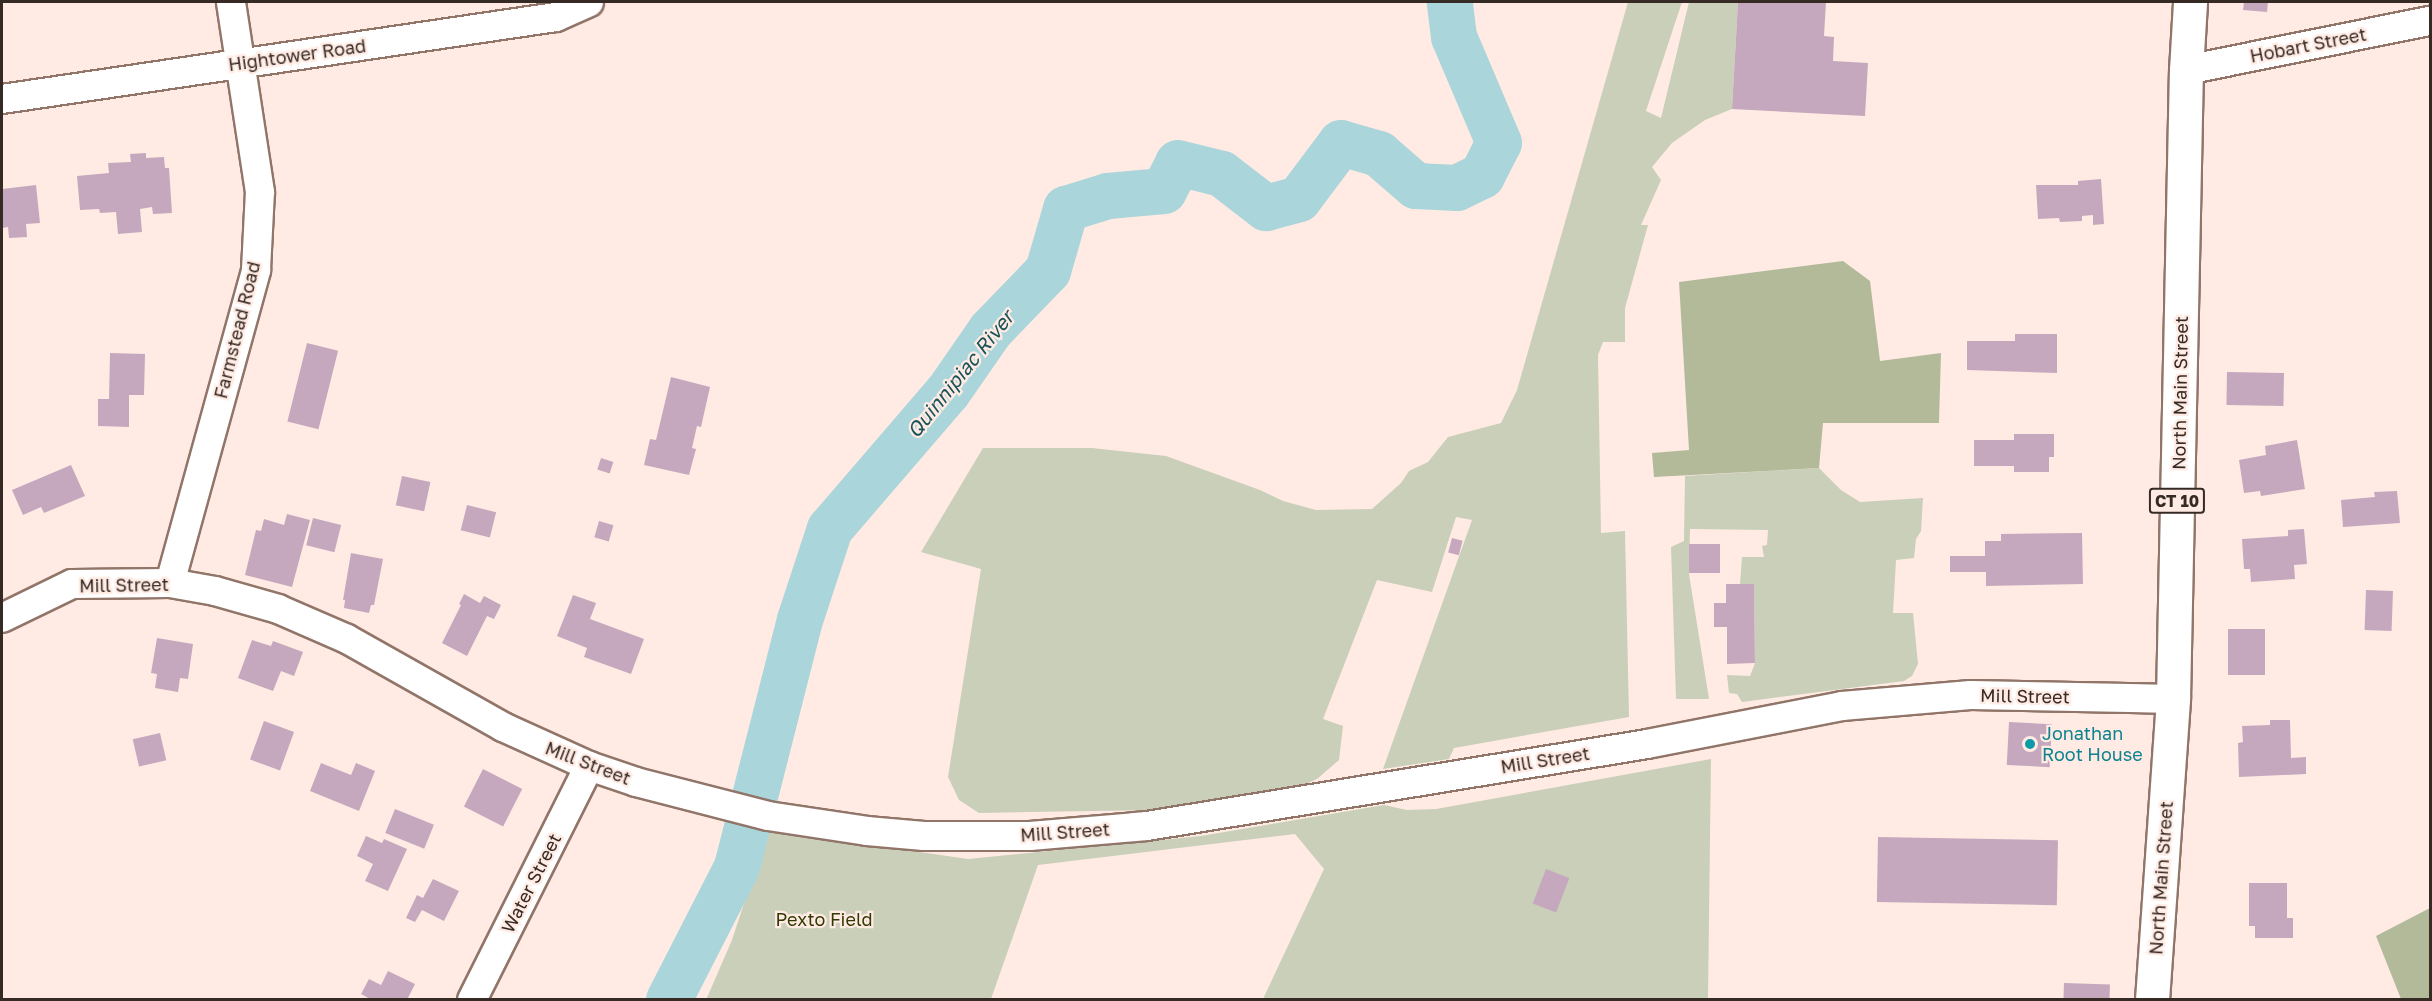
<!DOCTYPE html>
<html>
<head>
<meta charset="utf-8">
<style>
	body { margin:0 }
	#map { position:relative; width:2432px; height:1001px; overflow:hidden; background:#ffebe3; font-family:"Golos Text",sans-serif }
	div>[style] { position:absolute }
	.green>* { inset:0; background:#c9cfb9 }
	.forest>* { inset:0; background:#b2ba9a }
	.river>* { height:46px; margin:-23px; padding:0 23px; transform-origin:23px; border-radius:23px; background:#aad5da }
	.building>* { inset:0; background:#c6a8be; transform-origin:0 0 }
	.roads { filter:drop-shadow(2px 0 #917569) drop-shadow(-2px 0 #917569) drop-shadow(0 2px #917569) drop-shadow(0 -2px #917569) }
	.street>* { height:28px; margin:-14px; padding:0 14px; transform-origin:14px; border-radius:14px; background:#fff }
	.highway>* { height:33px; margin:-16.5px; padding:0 16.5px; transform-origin:16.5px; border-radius:16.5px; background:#fff }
	.dots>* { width:16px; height:16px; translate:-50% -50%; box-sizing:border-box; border:3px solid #ffebe3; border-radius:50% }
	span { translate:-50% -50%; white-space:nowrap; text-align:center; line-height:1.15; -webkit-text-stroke:4.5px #ffebe3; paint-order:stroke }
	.shield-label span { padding:2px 4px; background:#ffebe3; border:2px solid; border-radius:4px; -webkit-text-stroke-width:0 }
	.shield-label { font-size:16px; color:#362a25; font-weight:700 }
	.street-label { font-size:18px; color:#362a25 }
	.culture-label { font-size:18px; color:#0d838f }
	.left { translate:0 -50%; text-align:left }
	.park-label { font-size:18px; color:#313a02 }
	.water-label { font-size:20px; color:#18545a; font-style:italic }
	.frame { position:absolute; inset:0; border:3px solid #362a25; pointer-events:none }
</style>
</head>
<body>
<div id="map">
	<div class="green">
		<i style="clip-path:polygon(1628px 2px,1682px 2px,1646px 111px,1661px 118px,1689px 2px,1738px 2px,1732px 109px,1705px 120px,1672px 143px,1652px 167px,1661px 180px,1641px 225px,1648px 225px,1625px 308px,1625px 342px,1603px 342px,1598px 355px,1601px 533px,1625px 531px,1629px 717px,1454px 748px,1449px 759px,1383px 769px,1472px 520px,1456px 517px,1432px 592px,1377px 580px,1323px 719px,1343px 726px,1339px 760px,1317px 779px,1299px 787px,1153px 810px,979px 813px,959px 800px,948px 777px,981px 569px,921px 552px,983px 448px,1092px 448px,1166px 456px,1260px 490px,1283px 501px,1316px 510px,1372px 509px,1401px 483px,1409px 471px,1428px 462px,1448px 437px,1501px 423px,1517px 390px)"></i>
		<i style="clip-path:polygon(1819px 468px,1841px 490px,1860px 502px,1923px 498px,1921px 531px,1916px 539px,1914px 558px,1896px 560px,1893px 613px,1913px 613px,1918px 664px,1912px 676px,1904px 681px,1742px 702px,1737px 694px,1729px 693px,1727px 675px,1750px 676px,1755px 663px,1754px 584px,1740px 584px,1742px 557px,1764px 557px,1762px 546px,1767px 545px,1768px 530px,1690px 529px,1689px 574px,1709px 699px,1676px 699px,1671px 547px,1684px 541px,1685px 476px)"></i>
		<i style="clip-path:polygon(1711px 759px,1708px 999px,1263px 999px,1324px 869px,1295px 834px,1038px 865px,991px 999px,706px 1000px,732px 940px,768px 830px,968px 859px,1201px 836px,1384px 805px,1407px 810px,1436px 809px)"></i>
	</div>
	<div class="forest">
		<i style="clip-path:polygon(1843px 261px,1870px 281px,1880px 361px,1941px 353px,1939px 423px,1823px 423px,1819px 468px,1654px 477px,1652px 453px,1689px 450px,1679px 282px)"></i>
		<i style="clip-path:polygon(2430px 908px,2430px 999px,2401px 999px,2376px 936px)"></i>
	</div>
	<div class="river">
		<i style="left:669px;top:1000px;width:149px;rotate:-62.9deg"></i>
		<i style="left:737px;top:867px;width:255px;rotate:-75.7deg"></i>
		<i style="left:800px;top:620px;width:96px;rotate:-71.8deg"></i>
		<i style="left:830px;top:529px;width:181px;rotate:-49.3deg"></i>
		<i style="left:948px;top:392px;width:75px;rotate:-55.3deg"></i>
		<i style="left:991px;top:330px;width:82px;rotate:-46deg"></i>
		<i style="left:1048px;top:271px;width:65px;rotate:-73.8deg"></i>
		<i style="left:1066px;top:209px;width:44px;rotate:-17.2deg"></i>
		<i style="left:1108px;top:196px;width:56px;rotate:-5.1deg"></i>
		<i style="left:1164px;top:191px;width:31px;rotate:-63deg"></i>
		<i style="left:1178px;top:163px;width:45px;rotate:14deg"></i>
		<i style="left:1222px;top:174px;width:56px;rotate:37.7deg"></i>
		<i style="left:1266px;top:208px;width:34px;rotate:-15deg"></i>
		<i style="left:1299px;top:199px;width:70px;rotate:-53.1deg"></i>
		<i style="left:1341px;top:143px;width:40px;rotate:16deg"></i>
		<i style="left:1379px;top:154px;width:49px;rotate:40.9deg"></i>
		<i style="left:1416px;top:186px;width:41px;rotate:2.8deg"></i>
		<i style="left:1457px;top:188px;width:28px;rotate:-26deg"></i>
		<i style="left:1482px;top:176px;width:37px;rotate:-63deg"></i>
		<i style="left:1499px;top:143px;width:115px;rotate:-113deg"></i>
		<i style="left:1454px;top:37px;width:35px;rotate:-97deg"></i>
	</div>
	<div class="building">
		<i style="clip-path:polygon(1738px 2px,1826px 2px,1824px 36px,1834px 37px,1833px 61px,1868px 63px,1865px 116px,1732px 109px)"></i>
		<i style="clip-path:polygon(2244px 2px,2268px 2px,2267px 12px,2243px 10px)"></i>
		<i style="clip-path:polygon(146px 153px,146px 158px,164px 157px,165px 168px,169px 168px,172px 213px,153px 214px,152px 207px,140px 209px,142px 232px,118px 234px,116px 212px,100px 213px,99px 209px,80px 210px,77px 176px,109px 173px,108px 163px,131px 162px,130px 154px)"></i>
		<i style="clip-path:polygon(2101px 179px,2104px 224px,2093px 225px,2093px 215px,2082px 216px,2082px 221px,2060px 222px,2059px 218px,2038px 219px,2036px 185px,2078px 185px,2078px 181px)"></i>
		<i style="clip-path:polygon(36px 185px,40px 223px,26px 224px,27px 237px,9px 238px,8px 227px,2px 228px,2px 189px)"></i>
		<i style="clip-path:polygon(2015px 334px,2057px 334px,2057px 373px,1967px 370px,1967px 341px,2015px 341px)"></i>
		<i style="left:307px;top:343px;width:32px;height:81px;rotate:14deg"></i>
		<i style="clip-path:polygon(110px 353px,145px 354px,144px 395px,129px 395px,129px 427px,98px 426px,98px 399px,109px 399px)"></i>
		<i style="left:2227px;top:372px;width:57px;height:33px;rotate:1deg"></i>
		<i style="clip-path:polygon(671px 377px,710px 387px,701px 427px,697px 426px,692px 448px,696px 449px,689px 475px,644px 465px,650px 439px,656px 440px)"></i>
		<i style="clip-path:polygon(2014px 434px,2054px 434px,2054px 457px,2049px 457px,2049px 472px,2014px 472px,2014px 466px,1974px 466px,1974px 440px,2014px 440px)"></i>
		<i style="clip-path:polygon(2297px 440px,2305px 489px,2261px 496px,2260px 491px,2244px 493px,2239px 460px,2266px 455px,2265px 446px)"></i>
		<i style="left:601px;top:458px;width:13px;height:12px;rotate:18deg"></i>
		<i style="clip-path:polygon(71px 465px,85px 496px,44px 513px,41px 507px,23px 515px,12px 490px)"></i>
		<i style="left:402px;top:476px;width:29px;height:30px;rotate:12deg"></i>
		<i style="clip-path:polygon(2397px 491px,2400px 523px,2343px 527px,2341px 500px,2375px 497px,2374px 492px)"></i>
		<i style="left:467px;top:505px;width:30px;height:26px;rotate:14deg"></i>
		<i style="clip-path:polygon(287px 514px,310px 520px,292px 587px,245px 575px,256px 530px,261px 531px,264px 519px,284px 525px)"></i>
		<i style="left:313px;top:518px;width:29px;height:28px;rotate:14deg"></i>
		<i style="left:599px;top:521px;width:15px;height:17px;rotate:16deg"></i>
		<i style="clip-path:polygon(2304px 529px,2307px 564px,2294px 565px,2295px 579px,2251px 582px,2250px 569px,2244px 569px,2242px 539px,2288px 536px,2288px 530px)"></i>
		<i style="clip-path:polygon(2082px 533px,2083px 584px,1986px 586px,1986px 572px,1950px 572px,1950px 556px,1985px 556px,1985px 541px,2001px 541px,2001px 534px)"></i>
		<i style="left:1452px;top:538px;width:11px;height:15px;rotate:15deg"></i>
		<i style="left:1720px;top:544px;width:29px;height:31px;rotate:90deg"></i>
		<i style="clip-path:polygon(351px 553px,383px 559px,374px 605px,371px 605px,369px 613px,344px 608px,345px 600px,343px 600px)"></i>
		<i style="clip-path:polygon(1726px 584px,1754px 584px,1755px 663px,1727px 664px,1727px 627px,1714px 627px,1714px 603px,1726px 603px)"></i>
		<i style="left:2366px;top:590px;width:27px;height:40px;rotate:2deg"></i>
		<i style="clip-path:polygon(464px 594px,480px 603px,484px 596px,501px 605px,494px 619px,487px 616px,467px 656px,442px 643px,461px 605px,459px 604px)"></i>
		<i style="clip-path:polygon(573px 595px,596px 603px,590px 619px,644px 639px,631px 674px,584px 657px,587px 648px,557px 636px)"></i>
		<i style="left:2228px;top:629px;width:37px;height:46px"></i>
		<i style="clip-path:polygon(157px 638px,193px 644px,188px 679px,180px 678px,178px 692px,155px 688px,157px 674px,151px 673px)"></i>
		<i style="clip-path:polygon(252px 640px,271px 646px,273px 641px,303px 652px,294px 676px,281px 671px,273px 691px,238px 678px)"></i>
		<i style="clip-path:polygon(2270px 720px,2290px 720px,2291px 758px,2306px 757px,2306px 774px,2239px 777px,2238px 743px,2243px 742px,2242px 726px,2270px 725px)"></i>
		<i style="left:264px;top:721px;width:32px;height:41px;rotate:20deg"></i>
		<i style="left:2009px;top:722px;width:43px;height:43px;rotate:3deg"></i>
		<i style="left:160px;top:733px;width:28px;height:28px;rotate:77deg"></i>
		<i style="clip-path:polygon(321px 763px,351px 775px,356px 763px,375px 771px,359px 811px,310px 791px)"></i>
		<i style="left:483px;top:769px;width:44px;height:42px;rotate:27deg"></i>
		<i style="left:395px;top:809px;width:42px;height:26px;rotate:22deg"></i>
		<i style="clip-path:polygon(366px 836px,382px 843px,384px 839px,407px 849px,388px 891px,365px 881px,373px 864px,357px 856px)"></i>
		<i style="left:1878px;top:837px;width:180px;height:65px;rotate:1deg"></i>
		<i style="left:1546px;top:869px;width:25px;height:37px;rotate:21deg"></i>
		<i style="clip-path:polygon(433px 879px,459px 891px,444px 921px,422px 910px,415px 922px,406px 918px,417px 895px,423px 898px)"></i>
		<i style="clip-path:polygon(2249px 883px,2287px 883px,2287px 918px,2293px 918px,2293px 938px,2255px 938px,2255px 926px,2249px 926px)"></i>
		<i style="clip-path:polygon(388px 971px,415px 984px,407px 1000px,372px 1000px,361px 994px,369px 979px,381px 985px)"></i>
		<i style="left:2064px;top:983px;width:46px;height:17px;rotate:2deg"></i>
	</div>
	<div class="roads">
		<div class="street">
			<i style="left:2186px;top:70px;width:249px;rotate:-11.4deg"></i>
			<i style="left:2px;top:99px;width:560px;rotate:-8.42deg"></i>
			<i style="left:556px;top:17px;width:36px;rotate:-24deg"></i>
			<i style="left:170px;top:583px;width:325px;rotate:-74.6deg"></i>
			<i style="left:256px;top:270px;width:78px;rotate:-87.1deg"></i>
			<i style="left:260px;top:192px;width:192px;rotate:-98.7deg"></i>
			<i style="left:2px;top:618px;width:78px;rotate:-25.9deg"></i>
			<i style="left:72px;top:584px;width:98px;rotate:-0.6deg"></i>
			<i style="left:170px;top:583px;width:46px;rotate:10.1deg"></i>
			<i style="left:215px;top:591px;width:66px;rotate:15.9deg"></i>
			<i style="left:278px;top:609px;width:75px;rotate:23.5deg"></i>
			<i style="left:347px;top:639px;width:179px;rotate:29.4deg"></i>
			<i style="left:503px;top:727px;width:94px;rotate:24.4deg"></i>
			<i style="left:589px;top:766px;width:50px;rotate:18.8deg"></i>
			<i style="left:636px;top:782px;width:136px;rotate:14.4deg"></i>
			<i style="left:768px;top:816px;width:100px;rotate:8.6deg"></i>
			<i style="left:867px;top:831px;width:57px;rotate:5deg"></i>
			<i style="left:924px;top:836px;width:106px"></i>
			<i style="left:1030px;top:836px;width:117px;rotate:-4.9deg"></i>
			<i style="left:1147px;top:826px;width:507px;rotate:-9.31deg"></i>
			<i style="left:1647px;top:744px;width:199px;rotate:-11deg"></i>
			<i style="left:1842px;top:706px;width:129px;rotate:-4.9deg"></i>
			<i style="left:1971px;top:695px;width:202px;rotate:1.1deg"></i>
			<i style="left:472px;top:1000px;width:262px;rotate:-63.4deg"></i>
		</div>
		<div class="highway">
			<i style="left:2152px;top:1000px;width:302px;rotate:-86deg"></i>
			<i style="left:2173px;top:699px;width:629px;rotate:-88.82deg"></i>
			<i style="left:2186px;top:70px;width:68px;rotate:-86.6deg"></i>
		</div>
	</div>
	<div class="dots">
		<i style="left:2030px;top:744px;background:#0f9aa8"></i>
	</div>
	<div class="shield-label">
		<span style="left:2177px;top:501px">CT 10</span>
	</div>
	<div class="street-label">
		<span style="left:2308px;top:45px;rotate:-11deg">Hobart Street</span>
		<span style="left:297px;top:55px;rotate:-8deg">Hightower Road</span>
		<span style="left:237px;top:330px;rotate:-76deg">Farmstead Road</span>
		<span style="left:2180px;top:393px;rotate:-89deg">North Main Street</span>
		<span style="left:124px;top:585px;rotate:-1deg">Mill Street</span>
		<span style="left:2025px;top:696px;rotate:1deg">Mill Street</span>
		<span style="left:1545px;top:760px;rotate:-9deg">Mill Street</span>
		<span style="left:588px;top:763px;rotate:21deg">Mill Street</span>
		<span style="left:1065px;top:832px;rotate:-4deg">Mill Street</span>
		<span style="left:2161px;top:878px;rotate:-86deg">North Main Street</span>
		<span style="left:531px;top:883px;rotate:-63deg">Water Street</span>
	</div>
	<div class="culture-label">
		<span class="left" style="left:2042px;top:744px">Jonathan<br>Root House</span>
	</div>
	<div class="park-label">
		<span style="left:824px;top:919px">Pexto Field</span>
	</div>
	<div class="water-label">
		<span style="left:960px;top:374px;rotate:-51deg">Quinnipiac River</span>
	</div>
	<div class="frame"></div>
</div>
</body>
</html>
